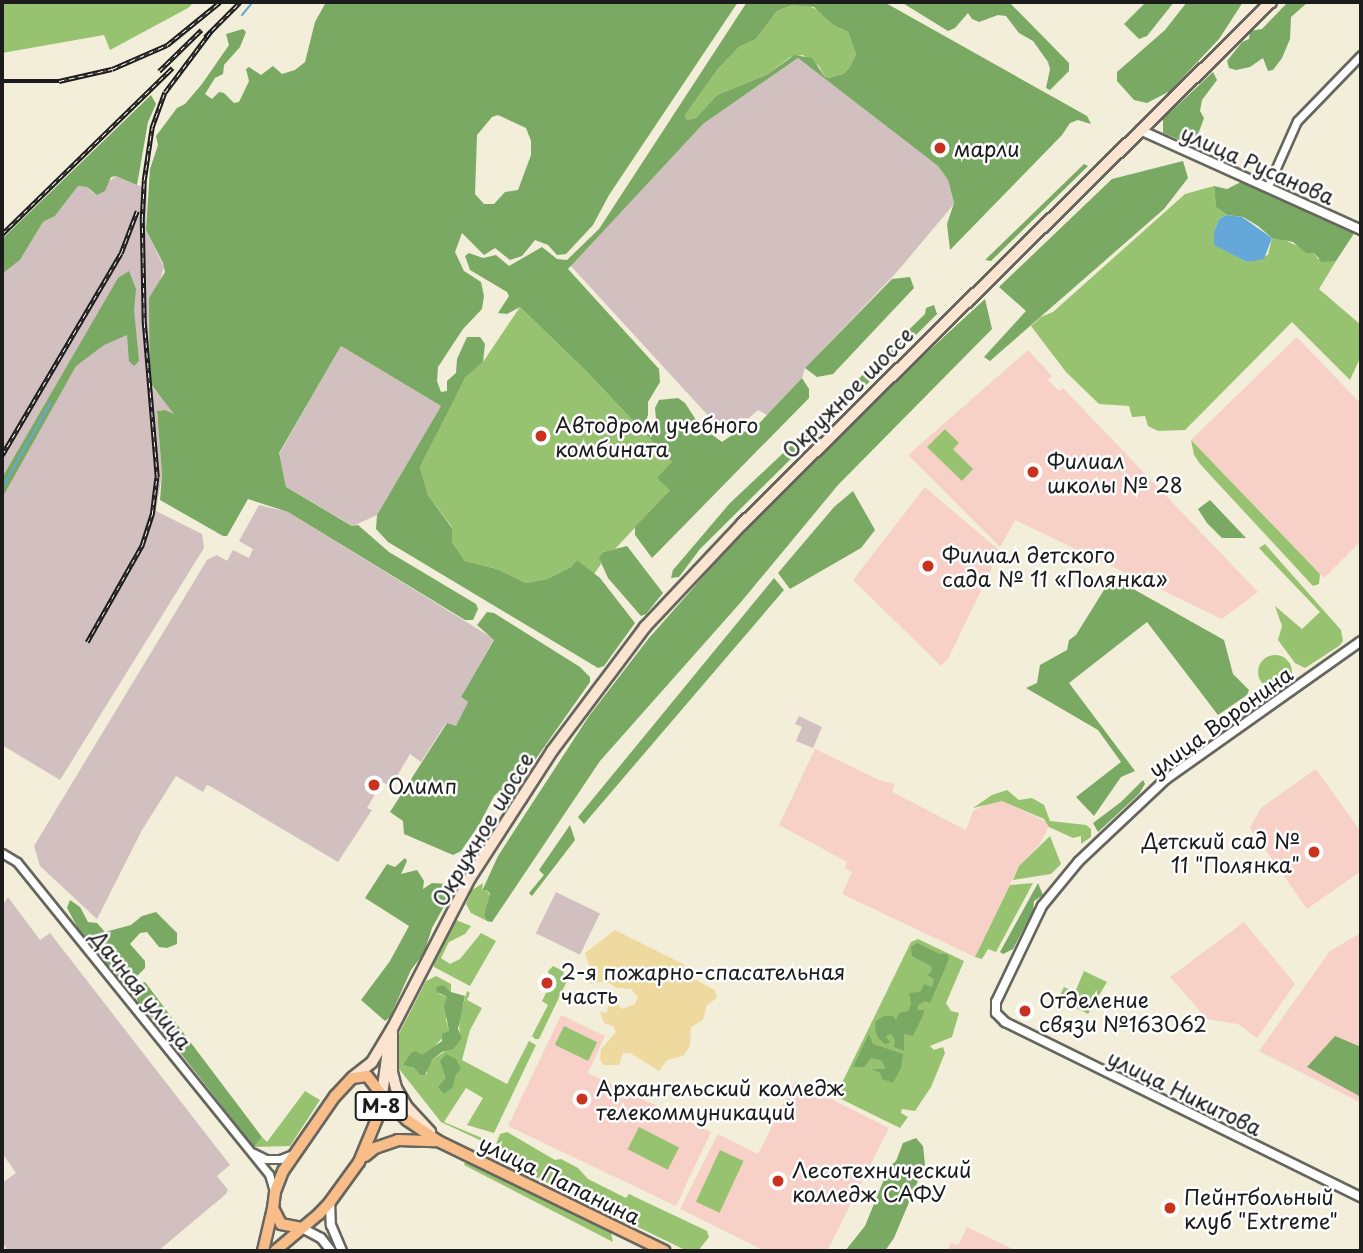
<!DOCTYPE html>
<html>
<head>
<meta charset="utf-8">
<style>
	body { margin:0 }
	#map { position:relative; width:1363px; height:1253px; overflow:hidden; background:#f2eed9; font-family:"Playpen Sans",sans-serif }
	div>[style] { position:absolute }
	.built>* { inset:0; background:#f7d1c7 }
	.industrial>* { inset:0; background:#d2bfc0; transform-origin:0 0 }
	.green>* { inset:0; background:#97c371; transform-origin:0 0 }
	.round { border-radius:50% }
	.forest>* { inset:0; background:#79a963 }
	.sand>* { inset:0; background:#eeda9e }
	.water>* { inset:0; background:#64a8d9 }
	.stream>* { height:2px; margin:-1px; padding:0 1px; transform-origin:1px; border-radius:1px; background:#64a8d9 }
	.roads { filter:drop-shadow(2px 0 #67665e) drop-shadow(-2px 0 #67665e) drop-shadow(0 2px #67665e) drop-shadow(0 -2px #67665e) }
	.minor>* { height:7px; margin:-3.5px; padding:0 3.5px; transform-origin:3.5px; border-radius:3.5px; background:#fff }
	.tertiary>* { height:8px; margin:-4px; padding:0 4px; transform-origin:4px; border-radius:4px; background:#fff }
	.secondary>* { height:10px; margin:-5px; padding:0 5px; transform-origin:5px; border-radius:5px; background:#fce5d0 }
	.primary>* { height:10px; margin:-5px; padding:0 5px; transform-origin:5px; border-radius:5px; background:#f8bd89 }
	.rail>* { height:4.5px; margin-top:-2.25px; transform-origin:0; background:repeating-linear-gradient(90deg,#fff 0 5px,#1c1c1c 0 10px); box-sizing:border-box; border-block:2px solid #1c1c1c }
	.dots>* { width:19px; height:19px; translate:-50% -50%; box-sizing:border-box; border:4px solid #fff; border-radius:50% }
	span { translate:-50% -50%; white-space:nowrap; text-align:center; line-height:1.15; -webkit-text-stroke:5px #fff; paint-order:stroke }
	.shield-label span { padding:2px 5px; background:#fff; border:2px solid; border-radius:5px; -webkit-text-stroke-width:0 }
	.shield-label { font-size:19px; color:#1c1c1c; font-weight:700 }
	.poi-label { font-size:21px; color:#1c1c1c }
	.left { translate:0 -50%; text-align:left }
	.right { translate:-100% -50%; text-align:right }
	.street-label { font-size:21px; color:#1c1c1c }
	.frame { position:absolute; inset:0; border:4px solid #1c1c1c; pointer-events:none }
</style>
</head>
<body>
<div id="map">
	<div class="built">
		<i style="clip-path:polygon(1297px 337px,1361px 404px,1361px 541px,1324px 578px,1191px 440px)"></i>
		<i style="clip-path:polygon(1028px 350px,1052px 376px,1048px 380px,1059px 391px,1063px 388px,1258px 592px,1222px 619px,1015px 520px,1000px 547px,908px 455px)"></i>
		<i style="clip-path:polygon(925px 487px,1000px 551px,948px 659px,941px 666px,853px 580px)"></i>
		<i style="clip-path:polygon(815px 749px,879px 780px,895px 784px,892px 792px,966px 830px,973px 811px,998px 798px,1050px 824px,1040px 844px,1019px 866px,975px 957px,842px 894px,852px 872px,845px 868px,847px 862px,779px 825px)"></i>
		<i style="clip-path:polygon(1316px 769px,1361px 832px,1361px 871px,1307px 909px,1250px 828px,1261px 808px)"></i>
		<i style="clip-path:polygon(1244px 922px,1295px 984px,1257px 1038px,1238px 1024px,1207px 1019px,1170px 977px)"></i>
		<i style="clip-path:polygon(1359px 934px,1361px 935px,1361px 1103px,1259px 1051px,1330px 951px)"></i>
		<i style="clip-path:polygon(561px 1015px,605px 1036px,588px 1073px,711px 1132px,676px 1206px,508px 1126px)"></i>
		<i style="clip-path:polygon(795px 1081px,889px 1128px,827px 1251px,765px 1251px,680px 1209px,718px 1134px,758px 1154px)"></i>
		<i style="clip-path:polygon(967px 1227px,1017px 1251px,947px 1251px,951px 1243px,958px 1245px)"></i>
	</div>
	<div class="industrial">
		<i style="clip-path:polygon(798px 58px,938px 166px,948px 180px,954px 204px,896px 273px,805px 368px,802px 378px,767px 415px,758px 410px,736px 429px,725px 434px,570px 265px,703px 124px)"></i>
		<i style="clip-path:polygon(116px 176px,147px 189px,146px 230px,164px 267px,160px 281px,152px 387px,174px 411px,174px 415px,165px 410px,157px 411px,162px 474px,156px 511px,202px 534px,204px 548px,60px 780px,2px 745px,2px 274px,20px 260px,43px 222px,55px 216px,78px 186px,87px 187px,93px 193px)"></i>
		<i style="clip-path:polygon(341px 346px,441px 406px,377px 515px,353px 526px,286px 487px,279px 454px)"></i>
		<i style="clip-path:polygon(259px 505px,288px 512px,494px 639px,461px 697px,468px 702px,456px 727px,446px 723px,421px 762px,410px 754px,391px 786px,382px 782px,367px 808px,372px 810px,338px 862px,210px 786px,207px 785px,203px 792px,176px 776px,142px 830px,97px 919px,40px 866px,34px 846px,207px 560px,217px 555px,227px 561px,233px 550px,249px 558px,253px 549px,239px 541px)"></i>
		<i style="clip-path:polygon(799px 716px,822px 727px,813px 748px,796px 741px,802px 727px,795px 724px)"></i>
		<i style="left:556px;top:892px;width:49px;height:46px;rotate:26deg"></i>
		<i style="clip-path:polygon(8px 897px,40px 940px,50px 933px,230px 1165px,217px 1176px,228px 1190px,226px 1194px,158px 1251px,8px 1251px,2px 1242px,2px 1183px,16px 1173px,2px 1153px,2px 906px)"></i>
	</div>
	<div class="green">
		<i style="clip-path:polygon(2px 2px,194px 2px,188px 8px,110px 50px,104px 35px,2px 53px)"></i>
		<i style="clip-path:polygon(793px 5px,804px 4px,818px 10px,833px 25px,848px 32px,856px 54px,850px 67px,843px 74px,829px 78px,825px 77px,819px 66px,803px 55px,790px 57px,768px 74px,717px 95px,696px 118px,687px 120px,685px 115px,718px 69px,739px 47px,756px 39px,777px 11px)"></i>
		<i style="clip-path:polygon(1214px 186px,1216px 207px,1227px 215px,1219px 219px,1214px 232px,1215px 245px,1247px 262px,1268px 255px,1272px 238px,1282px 239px,1314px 253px,1318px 259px,1336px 261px,1319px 289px,1361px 325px,1361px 356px,1350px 380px,1292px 322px,1185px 430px,1158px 431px,1148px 426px,1145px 416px,1132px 417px,1129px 406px,1099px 404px,1066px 372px,1031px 326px,1041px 317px,1053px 312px,1185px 194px)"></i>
		<i style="clip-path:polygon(520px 307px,588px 373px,672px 462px,670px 490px,615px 549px,603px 552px,600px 558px,601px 564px,594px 574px,577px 560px,571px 567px,547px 579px,526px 583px,497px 569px,465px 561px,452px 542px,452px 527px,428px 495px,420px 467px,453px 401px,465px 378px,483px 362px)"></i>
		<i style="clip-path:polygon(945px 429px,959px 443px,953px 449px,973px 469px,962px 481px,927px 447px)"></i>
		<i style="clip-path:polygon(1191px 440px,1320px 574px,1319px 584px,1313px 586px,1200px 464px,1194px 455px)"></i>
		<i style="clip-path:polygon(1265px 544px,1341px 630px,1343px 641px,1339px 646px,1305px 668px,1295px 663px,1278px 640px,1282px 626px,1275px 606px,1302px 629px,1320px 612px,1259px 548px)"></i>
		<i class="round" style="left:1258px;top:655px;width:34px;height:34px"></i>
		<i style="clip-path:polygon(1007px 790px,1019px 800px,1032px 798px,1044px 805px,1050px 821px,1086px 825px,1091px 829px,1091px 837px,1081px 844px,1081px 836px,1073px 838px,1049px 827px,1044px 819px,1002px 801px,973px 808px,992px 795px)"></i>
		<i style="clip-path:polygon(1050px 836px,1061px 864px,1051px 874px,1013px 880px,1019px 866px)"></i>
		<i style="clip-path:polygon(483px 883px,482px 891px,487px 890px,490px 896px,484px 915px,487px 921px,471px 913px,466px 904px,472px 890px)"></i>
		<i style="clip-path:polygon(1033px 883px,996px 952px,988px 949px,982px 959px,975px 957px,1010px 885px)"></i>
		<i style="clip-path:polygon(456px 920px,471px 926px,465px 934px,449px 942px,441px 958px,450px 964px,460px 959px,481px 933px,496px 941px,470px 986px,434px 967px,433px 963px)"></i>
		<i style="clip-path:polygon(918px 939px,964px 961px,946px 1003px,951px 1011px,959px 1013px,952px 1037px,930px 1046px,934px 1050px,943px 1047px,945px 1053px,931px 1087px,915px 1111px,902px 1109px,901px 1113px,908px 1117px,900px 1128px,839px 1098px,837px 1093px,911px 942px)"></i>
		<i style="clip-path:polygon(553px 966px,563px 971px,566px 983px,539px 1039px,535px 1039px,532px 1036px,548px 1005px,542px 1001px,550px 985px,548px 971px)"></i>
		<i style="clip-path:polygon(1084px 971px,1107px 982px,1088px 1014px,1058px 999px,1064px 987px,1075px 992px)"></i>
		<i style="clip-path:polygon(436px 976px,451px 984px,451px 992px,444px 985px,439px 994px,447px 997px,446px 1020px,449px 1031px,430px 1051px,404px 1065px,414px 1068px,420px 1075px,427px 1074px,426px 1067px,432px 1060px,460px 1041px,459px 1020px,467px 991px,470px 993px,467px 1000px,482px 1008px,470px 1030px,462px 1060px,507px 1084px,529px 1041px,536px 1045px,494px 1133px,467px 1125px,483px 1098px,466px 1088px,444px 1122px,482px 1138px,484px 1142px,441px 1122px,388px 1055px,426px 981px)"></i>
		<i style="left:564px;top:1026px;width:37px;height:21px;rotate:26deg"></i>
		<i style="clip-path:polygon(305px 1091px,320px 1100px,290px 1146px,254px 1147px,262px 1137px,267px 1142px)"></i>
		<i style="left:639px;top:1127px;width:45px;height:25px;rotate:27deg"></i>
		<i style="clip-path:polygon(507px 1132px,555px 1160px,561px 1159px,578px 1168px,588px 1179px,626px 1198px,629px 1194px,707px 1231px,709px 1237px,698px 1251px,687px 1251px,497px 1158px,496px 1144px,500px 1134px)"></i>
		<i style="left:720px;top:1150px;width:26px;height:57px;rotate:25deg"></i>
		<i style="clip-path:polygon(465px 1162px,611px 1233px,613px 1242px,464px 1165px)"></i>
	</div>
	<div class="forest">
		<i style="clip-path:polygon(evenodd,326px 2px,738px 2px,609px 195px,593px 225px,566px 254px,557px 255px,548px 245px,535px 240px,522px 256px,510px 260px,495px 248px,484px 255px,462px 233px,455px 252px,464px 271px,481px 282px,484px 296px,482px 309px,463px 329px,438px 367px,437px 381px,441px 392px,447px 391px,447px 381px,456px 373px,457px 359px,467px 337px,480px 337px,485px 344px,483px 362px,465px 378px,420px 467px,428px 495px,452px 528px,452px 542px,465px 561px,497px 569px,526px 583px,547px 579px,571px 567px,577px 560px,600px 578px,635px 623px,604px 666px,598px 668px,388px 542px,376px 529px,377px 515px,441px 406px,341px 346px,279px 453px,286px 487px,352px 526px,358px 525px,389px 552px,476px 604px,478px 609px,473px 620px,465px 620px,288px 512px,248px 499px,227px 536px,223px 536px,160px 500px,162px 474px,157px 411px,165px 410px,174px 414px,150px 383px,149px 298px,165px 272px,163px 263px,146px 230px,150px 169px,158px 145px,156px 136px,177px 108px,185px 104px,202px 84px,229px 45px,226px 34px,243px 29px,246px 32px,240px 47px,224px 65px,223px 74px,215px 78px,205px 94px,212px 99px,219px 92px,224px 93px,234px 103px,239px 102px,249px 81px,246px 69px,249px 67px,261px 75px,273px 66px,282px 74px,295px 70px,305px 62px,315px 22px,326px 2px,498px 115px,526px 128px,531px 141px,531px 155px,518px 190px,505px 192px,494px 204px,484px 204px,475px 194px,477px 135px,492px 117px,498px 115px)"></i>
		<i style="clip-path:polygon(evenodd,747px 2px,884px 2px,1087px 116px,1091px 124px,1078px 120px,1070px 123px,1062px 135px,950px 250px,947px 224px,954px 203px,948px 180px,938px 166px,798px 58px,703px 124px,568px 269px,659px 369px,660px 382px,648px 402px,648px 424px,656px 419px,655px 408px,659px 400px,678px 398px,685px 403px,700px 426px,722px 442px,738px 431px,751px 432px,802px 378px,809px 389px,809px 398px,652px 558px,635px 535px,635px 527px,670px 490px,657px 478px,672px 462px,588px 373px,520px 307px,507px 314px,498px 313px,509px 296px,507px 292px,470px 270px,465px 256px,469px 253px,483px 258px,496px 255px,509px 266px,542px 247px,557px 259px,567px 260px,599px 229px,747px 2px,793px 5px,814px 7px,833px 25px,848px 32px,856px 54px,850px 67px,843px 74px,829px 78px,825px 77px,812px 58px,794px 55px,768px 74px,717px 95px,696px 118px,687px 120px,685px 115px,718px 69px,739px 47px,756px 39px,777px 11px,793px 5px)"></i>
		<i style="clip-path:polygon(901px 2px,1009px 2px,1069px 63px,1069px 71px,1050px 90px,1046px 88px,1050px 69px,1048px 62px,1033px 41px,1019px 33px,1006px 16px,998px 15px,979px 22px,972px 19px,968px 13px,955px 28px,948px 31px)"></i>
		<i style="clip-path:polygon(1146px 2px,1174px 2px,1147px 36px,1139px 39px,1124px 24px)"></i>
		<i style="clip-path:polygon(1187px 2px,1243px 2px,1219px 39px,1170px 91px,1147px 103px,1134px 100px,1117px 81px,1117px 72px,1165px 30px)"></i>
		<i style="clip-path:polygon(1288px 2px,1308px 2px,1291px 17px,1290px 39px,1282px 58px,1273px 70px,1268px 71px,1263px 58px,1250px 67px,1236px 70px,1229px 68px,1227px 61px,1242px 42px,1249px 39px,1250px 31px,1262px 29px)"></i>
		<i style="clip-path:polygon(1213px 72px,1217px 80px,1202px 100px,1200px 111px,1204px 118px,1196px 140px,1185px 142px,1163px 133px,1163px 119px)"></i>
		<i style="clip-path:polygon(151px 95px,156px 104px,148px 122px,137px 185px,116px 176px,111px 177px,105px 191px,97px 195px,87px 187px,78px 186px,55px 216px,43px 222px,20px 260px,2px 274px,2px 239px)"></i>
		<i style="clip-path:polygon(1183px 161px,1188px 178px,1164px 209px,990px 361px,984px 357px,1026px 311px,999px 287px,1112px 179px)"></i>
		<i style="clip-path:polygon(1084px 164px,1088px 166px,991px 261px,985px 260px)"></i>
		<i style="clip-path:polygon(1241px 182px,1327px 217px,1355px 232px,1336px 261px,1322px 262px,1314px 253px,1306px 253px,1293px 242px,1272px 238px,1258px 226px,1243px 217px,1227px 215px,1216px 207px,1214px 186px,1227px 189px)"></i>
		<i style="clip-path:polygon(129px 271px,136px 289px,134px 310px,139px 361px,134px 366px,129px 361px,127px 335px,104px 345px,76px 366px,2px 498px,2px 478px,118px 278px)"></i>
		<i style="clip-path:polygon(910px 277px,914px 288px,833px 374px,817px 377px,805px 368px,892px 279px)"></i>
		<i style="clip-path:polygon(985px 299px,992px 329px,838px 485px,741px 602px,600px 761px,492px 922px,487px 921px,484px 915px,490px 894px,487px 890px,482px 891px,498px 856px,589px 716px,649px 638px,755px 518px,858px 416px)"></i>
		<i style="clip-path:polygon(934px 305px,937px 314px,854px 397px,841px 396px,925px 314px,926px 308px)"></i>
		<i style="clip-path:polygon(828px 411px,833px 417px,700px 549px,679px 577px,671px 578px,673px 570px,730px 503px)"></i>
		<i style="clip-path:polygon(853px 491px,875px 530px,861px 548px,790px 589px,778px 573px,834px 507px)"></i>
		<i style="clip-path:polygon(1210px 500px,1246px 538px,1222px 538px,1207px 523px,1198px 509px)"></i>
		<i style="clip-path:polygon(627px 546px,663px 593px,646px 614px,641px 616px,608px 578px,599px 558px,603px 552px)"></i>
		<i style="clip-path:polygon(1112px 577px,1224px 640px,1233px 674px,1249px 690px,1247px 695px,1218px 715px,1147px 622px,1069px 683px,1135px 771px,1121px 777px,1094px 816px,1076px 797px,1121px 762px,1098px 730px,1026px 688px,1037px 683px,1040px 665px,1067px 650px,1069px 640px,1076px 635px)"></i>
		<i style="clip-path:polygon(774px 578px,784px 590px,584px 824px,578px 817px)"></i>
		<i style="clip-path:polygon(487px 612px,494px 613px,580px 667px,590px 677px,590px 682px,523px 777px,504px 798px,497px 793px,494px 796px,479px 825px,461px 851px,453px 855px,404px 834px,403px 821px,390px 812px,447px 723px,456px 726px,468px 702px,461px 697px,494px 640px,477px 625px)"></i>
		<i style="clip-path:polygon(1143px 780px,1145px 784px,1139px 794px,1098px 832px,1093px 823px,1121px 802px)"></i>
		<i style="clip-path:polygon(570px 825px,575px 840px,532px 896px,529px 893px,544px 875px,539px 870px)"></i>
		<i style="clip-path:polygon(405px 858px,407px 861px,401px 874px,417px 870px,424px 881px,423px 889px,432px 883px,447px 884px,452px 892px,432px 928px,424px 953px,411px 970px,390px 1017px,385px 1021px,361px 1000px,390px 961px,409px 926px,365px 898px,387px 864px,395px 867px)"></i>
		<i style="clip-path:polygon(1038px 883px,1043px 895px,1034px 901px,1033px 911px,1013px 949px,1003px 954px,1000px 952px)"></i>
		<i style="clip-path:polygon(70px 900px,80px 907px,88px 922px,97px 923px,105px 932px,131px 925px,142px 916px,156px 912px,177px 933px,177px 944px,167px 948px,159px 947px,147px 932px,140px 933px,130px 944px,145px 961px,145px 968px,134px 979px,122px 982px,79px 930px,67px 908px)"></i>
		<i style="clip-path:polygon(917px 943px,940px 954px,947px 954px,949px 959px,930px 1003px,925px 1001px,918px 1005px,917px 1010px,924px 1010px,924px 1013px,913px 1036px,904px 1034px,904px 1051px,894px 1047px,895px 1040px,891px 1034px,886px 1036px,890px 1043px,885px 1044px,878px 1038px,875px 1029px,876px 1021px,884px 1016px,893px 1016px,896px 1020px,899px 1013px,908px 1011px,911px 1004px,909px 993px,920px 992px,924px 984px,932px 987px,934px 979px,927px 975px,932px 971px,931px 966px,912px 956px,911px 947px)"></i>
		<i style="clip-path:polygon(145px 982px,262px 1137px,254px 1147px,153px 1018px,141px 1010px,134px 991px,136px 985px)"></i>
		<i style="clip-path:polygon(444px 985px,451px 992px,465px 996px,458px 1029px,462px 1038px,453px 1049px,442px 1052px,432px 1060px,425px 1075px,420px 1075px,414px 1068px,403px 1065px,411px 1053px,415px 1051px,422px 1055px,442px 1041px,442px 1034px,449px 1031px,444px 1006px,447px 997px,437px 992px,436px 987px)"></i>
		<i style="clip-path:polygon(869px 1034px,873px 1044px,903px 1054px,901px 1068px,893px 1083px,882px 1079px,880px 1073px,872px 1069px,886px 1069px,881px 1060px,871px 1058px,864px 1067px,853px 1067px)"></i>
		<i style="clip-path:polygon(1335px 1036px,1361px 1047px,1361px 1097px,1307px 1067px)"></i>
		<i style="clip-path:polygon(446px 1054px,456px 1059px,461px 1069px,455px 1076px,453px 1087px,444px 1094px,438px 1087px,446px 1078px,440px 1061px)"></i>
		<i style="clip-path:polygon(916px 1138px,923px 1146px,925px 1164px,894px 1238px,885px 1251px,845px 1251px,865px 1226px,889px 1167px,896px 1161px,903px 1143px)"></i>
	</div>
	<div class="sand">
		<i style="clip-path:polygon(615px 930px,683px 964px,690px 977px,715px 990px,717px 998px,707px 1005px,703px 1020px,691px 1027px,690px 1046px,683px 1056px,667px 1060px,659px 1071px,630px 1053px,623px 1053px,619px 1065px,603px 1065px,600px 1059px,601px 1049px,616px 1032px,613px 1026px,604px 1023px,600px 1012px,607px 1013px,609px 1000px,615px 1000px,622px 1009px,635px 1004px,638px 997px,631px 989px,617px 988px,605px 981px,591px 984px,586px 980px,590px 968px,585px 953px)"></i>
	</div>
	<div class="water">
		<i style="clip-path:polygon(1227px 215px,1242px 217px,1272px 238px,1264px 259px,1247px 262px,1214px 245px,1214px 232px,1219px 219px)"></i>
	</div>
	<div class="stream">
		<i style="left:242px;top:15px;width:17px;rotate:-50deg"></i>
		<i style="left:2px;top:488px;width:99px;rotate:-60.3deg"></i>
	</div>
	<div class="roads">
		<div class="minor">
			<i style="left:1268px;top:186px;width:71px;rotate:-66deg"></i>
			<i style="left:1297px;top:121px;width:92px;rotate:-45.9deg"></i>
			<i style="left:2px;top:853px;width:17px;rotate:31deg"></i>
			<i style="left:17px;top:862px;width:401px;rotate:51.1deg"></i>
			<i style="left:269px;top:1174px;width:18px;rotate:74deg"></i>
			<i style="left:254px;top:1153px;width:13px;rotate:27deg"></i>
			<i style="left:266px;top:1159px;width:14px"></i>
			<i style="left:280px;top:1159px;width:14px;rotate:-21deg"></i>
		</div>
		<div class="tertiary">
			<i style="left:1140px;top:130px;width:243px;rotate:24.3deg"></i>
			<i style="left:1361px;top:641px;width:239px;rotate:144.7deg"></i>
			<i style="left:1166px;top:779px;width:120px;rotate:136.7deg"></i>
			<i style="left:1079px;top:861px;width:58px;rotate:129.4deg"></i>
			<i style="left:1042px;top:906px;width:106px;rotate:115.6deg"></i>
			<i style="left:996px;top:1002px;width:11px;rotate:90deg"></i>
			<i style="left:996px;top:1013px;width:13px;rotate:45deg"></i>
			<i style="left:1005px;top:1022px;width:397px;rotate:26.2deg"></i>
			<i style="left:330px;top:1202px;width:23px;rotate:88deg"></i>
			<i style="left:331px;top:1225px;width:28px;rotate:67deg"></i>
			<i style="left:302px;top:1228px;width:21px;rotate:28deg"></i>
			<i style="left:321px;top:1238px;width:16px;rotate:52deg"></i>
		</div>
		<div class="secondary">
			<i style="left:392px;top:1030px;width:42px;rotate:90deg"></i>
			<i style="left:392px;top:1072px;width:16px;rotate:76deg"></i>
			<i style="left:396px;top:1088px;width:22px;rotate:60deg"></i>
			<i style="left:407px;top:1107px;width:34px;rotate:47deg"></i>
			<i style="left:353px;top:1077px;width:24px;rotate:-38deg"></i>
			<i style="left:372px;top:1062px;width:39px;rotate:-59deg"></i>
			<i style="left:392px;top:1029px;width:170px;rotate:-62.7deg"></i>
			<i style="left:470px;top:878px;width:94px;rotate:-57.2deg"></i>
			<i style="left:521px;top:799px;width:57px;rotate:-57.1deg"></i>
			<i style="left:552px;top:751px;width:155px;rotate:-53.1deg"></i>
			<i style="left:645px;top:627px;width:141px;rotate:-46.7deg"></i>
			<i style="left:742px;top:524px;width:743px;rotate:-44.62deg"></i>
			<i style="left:382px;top:1095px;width:45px;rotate:-82.4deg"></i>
		</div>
		<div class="primary">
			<i style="left:382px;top:1095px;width:35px;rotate:45deg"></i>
			<i style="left:407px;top:1120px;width:37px;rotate:34deg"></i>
			<i style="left:438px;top:1141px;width:252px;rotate:25.9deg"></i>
			<i style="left:365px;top:1156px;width:13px;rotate:-39deg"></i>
			<i style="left:375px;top:1148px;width:24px;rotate:-19deg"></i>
			<i style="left:398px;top:1140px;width:37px;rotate:2deg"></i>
			<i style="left:263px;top:1251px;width:44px;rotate:-76.9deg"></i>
			<i style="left:275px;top:1251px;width:57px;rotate:-40.1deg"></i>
			<i style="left:319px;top:1214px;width:16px;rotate:-47deg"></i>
			<i style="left:330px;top:1202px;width:49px;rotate:-54.1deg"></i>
			<i style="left:359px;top:1162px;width:57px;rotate:-67.5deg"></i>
			<i style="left:381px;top:1109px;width:14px;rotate:-86deg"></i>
			<i style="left:382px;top:1095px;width:24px;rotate:-128deg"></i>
			<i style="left:367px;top:1076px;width:15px;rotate:172deg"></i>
			<i style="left:352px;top:1078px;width:25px;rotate:133deg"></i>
			<i style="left:335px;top:1096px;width:91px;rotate:124.7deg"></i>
			<i style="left:283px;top:1171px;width:22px;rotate:111deg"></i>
			<i style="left:275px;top:1192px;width:16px;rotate:97deg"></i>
			<i style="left:273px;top:1208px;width:18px;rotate:63deg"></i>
			<i style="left:281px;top:1224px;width:21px;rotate:11deg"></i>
		</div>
	</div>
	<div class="rail">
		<i style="left:205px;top:37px;width:49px;rotate:-45deg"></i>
		<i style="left:159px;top:71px;width:59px;rotate:-44.3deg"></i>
		<i style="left:2px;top:81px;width:57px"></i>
		<i style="left:59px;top:81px;width:54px;rotate:-12.8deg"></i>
		<i style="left:112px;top:69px;width:60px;rotate:-23.6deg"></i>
		<i style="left:167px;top:45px;width:68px;rotate:-39.1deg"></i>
		<i style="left:2px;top:234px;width:238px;rotate:-44.3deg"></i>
		<i style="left:2px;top:455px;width:234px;rotate:-59.5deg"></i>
		<i style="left:121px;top:253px;width:45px;rotate:-69.1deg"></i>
		<i style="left:87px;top:642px;width:112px;rotate:-60.4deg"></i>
		<i style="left:142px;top:545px;width:32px;rotate:-72deg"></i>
		<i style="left:152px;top:515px;width:38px;rotate:-83deg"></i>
		<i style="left:157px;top:477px;width:155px;rotate:-94.8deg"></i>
		<i style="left:144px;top:323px;width:104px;rotate:-91.1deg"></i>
		<i style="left:142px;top:219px;width:39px;rotate:-87deg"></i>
		<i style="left:144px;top:180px;width:54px;rotate:-81.4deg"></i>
		<i style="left:152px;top:127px;width:37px;rotate:-70deg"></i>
		<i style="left:165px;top:92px;width:76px;rotate:-53deg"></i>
	</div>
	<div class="dots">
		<i style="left:940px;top:148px;background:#c8321e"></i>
		<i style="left:541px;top:436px;background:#c8321e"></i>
		<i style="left:1033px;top:472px;background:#c8321e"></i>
		<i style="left:928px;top:566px;background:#c8321e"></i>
		<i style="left:374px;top:785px;background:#c8321e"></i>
		<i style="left:1314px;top:852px;background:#c8321e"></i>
		<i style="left:547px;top:983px;background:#c8321e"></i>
		<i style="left:1025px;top:1011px;background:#c8321e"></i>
		<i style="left:582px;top:1099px;background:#c8321e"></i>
		<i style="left:778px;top:1181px;background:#c8321e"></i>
		<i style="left:1170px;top:1208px;background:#c8321e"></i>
	</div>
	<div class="shield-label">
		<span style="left:381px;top:1106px">М-8</span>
	</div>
	<div class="poi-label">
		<span class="left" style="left:954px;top:148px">марли</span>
		<span class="left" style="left:555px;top:436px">Автодром учебного<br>комбината</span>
		<span class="left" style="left:1047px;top:472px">Филиал<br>школы № 28</span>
		<span class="left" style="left:942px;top:566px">Филиал детского<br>сада № 11 «Полянка»</span>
		<span class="left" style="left:388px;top:785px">Олимп</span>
		<span class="right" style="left:1300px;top:852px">Детский сад №<br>11 "Полянка"</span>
		<span class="left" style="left:561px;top:983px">2-я пожарно-спасательная<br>часть</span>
		<span class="left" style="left:1039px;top:1011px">Отделение<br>связи №163062</span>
		<span class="left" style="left:596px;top:1099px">Архангельский колледж<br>телекоммуникаций</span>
		<span class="left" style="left:792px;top:1181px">Лесотехнический<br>колледж САФУ</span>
		<span class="left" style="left:1184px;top:1208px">Пейнтбольный<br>клуб "Extreme"</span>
	</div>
	<div class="street-label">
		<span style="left:1258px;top:164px;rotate:24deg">улица Русанова</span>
		<span style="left:847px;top:392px;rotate:-45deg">Окружное шоссе</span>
		<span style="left:1220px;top:721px;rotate:-36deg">улица Воронина</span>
		<span style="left:482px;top:829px;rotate:-59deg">Окружное шоссе</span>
		<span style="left:142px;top:989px;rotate:51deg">Дачная улица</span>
		<span style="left:1185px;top:1092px;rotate:26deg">улица Никитова</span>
		<span style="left:560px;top:1179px;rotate:26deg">улица Папанина</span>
	</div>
	<div class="frame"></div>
</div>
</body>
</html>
